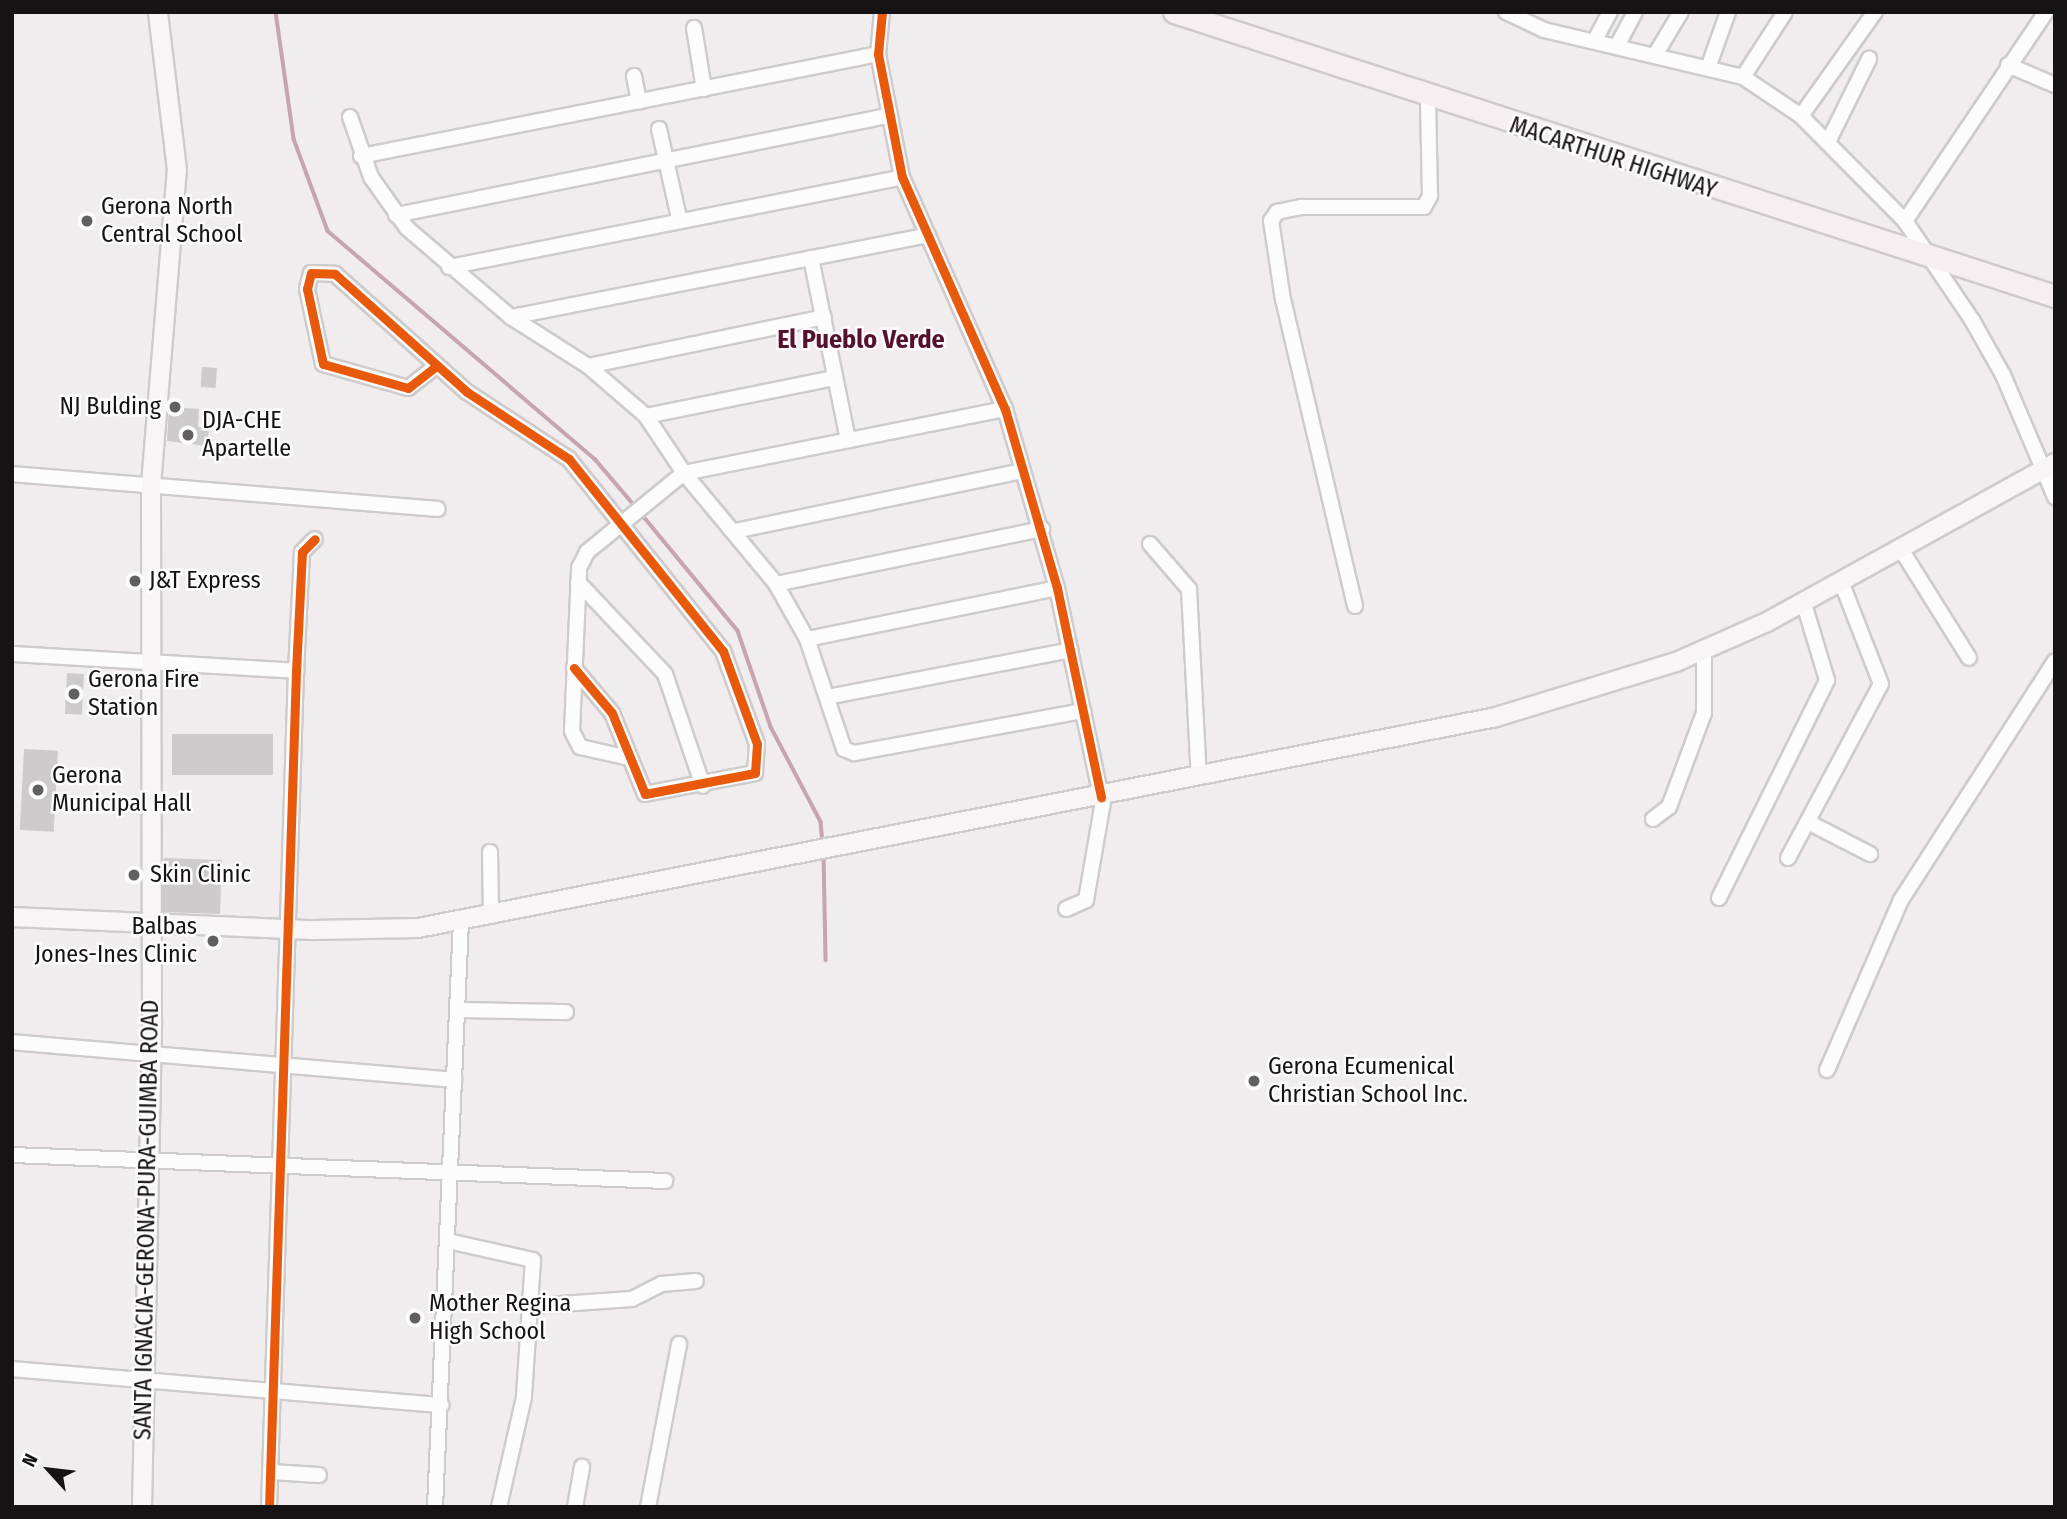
<!DOCTYPE html>
<html>
<head>
<meta charset="utf-8">
<style>
	body { margin:0 }
	#map { position:relative; width:2067px; height:1519px; overflow:hidden; background:#f1edef; font-family:"Fira Sans Condensed",sans-serif }
	div>[style] { position:absolute }
	.stream>* { height:3.5px; margin:-1.75px; padding:0 1.75px; transform-origin:1.75px; border-radius:1.75px; background:#c6a4b0 }
	.building>* { inset:0; background:#cecbcc; transform-origin:0 0 }
	.roads { filter:drop-shadow(2px 0 #cecbcc) drop-shadow(-2px 0 #cecbcc) drop-shadow(0 2px #cecbcc) drop-shadow(0 -2px #cecbcc) }
	.minor>* { height:14px; margin:-7px; padding:0 7px; transform-origin:7px; border-radius:7px; background:#fdfcfd }
	.major>* { height:18px; margin:-9px; padding:0 9px; transform-origin:9px; border-radius:9px; background:#f9f4f6 }
	.highway>* { height:21px; margin:-10.5px; padding:0 10.5px; transform-origin:10.5px; border-radius:10.5px; background:#f5eff1 }
	.cycleway>* { height:9px; margin:-4.5px; padding:0 4.5px; transform-origin:4.5px; border-radius:4.5px; background:#e8590c }
	.dots>* { width:19px; height:19px; translate:-50% -50%; box-sizing:border-box; border:4px solid #fffafb; border-radius:50% }
	span { translate:-50% -50%; white-space:nowrap; text-align:center; line-height:1.15; -webkit-text-stroke:5px #fffafb; paint-order:stroke }
	.street-label { font-size:24px; color:#151313 }
	.poi-label { font-size:24px; color:#151313 }
	.left { translate:0 -50%; text-align:left }
	.right { translate:-100% -50%; text-align:right }
	.neighbourhood-label { font-size:26px; color:#54122f; font-weight:700 }
	.frame { position:absolute; inset:0; border:14px solid #151313; pointer-events:none }
	.north { position:absolute; left:14px; top:1435px; width:70px; height:70px; -webkit-text-stroke:5px #fffafb; paint-order:stroke; rotate:297deg; font-size:19px; font-weight:700; line-height:28px; text-align:center; color:#151313 }
	.north::after { content:''; display:block; margin:auto; width:24px; height:32px; background:#151313; clip-path:polygon(50% 0,100% 100%,50% 72%,0 100%) }
</style>
</head>
<body>
<div id="map">
	<div class="stream">
		<i style="left:276px;top:12px;width:128px;rotate:81.9deg"></i>
		<i style="left:294px;top:139px;width:98px;rotate:69.7deg"></i>
		<i style="left:328px;top:231px;width:351px;rotate:40.5deg"></i>
		<i style="left:595px;top:459px;width:62px;rotate:49.6deg"></i>
		<i style="left:640px;top:512px;width:154px;rotate:50.5deg"></i>
		<i style="left:738px;top:631px;width:102px;rotate:71deg"></i>
		<i style="left:771px;top:727px;width:107px;rotate:62.2deg"></i>
		<i style="left:821px;top:822px;width:21px;rotate:85deg"></i>
		<i style="left:824px;top:854px;width:106px;rotate:88.9deg"></i>
	</div>
	<div class="building">
		<i style="left:202px;top:367px;width:15px;height:20px;rotate:4deg"></i>
		<i style="clip-path:polygon(169px 407px,199px 409px,198px 427px,209px 428px,207px 446px,167px 441px)"></i>
		<i style="left:67px;top:673px;width:17px;height:41px;rotate:3deg"></i>
		<i style="left:172px;top:734px;width:101px;height:41px"></i>
		<i style="left:24px;top:749px;width:34px;height:81px;rotate:3deg"></i>
		<i style="left:164px;top:858px;width:58px;height:54px;rotate:2deg"></i>
	</div>
	<div class="roads">
		<div class="minor">
			<i style="left:882px;top:12px;width:42px;rotate:95.4deg"></i>
			<i style="left:878px;top:54px;width:125px;rotate:79deg"></i>
			<i style="left:902px;top:177px;width:254px;rotate:66.1deg"></i>
			<i style="left:1005px;top:409px;width:186px;rotate:73.8deg"></i>
			<i style="left:1057px;top:588px;width:214px;rotate:78.1deg"></i>
			<i style="left:1506px;top:12px;width:42px;rotate:25.3deg"></i>
			<i style="left:1544px;top:30px;width:204px;rotate:13.3deg"></i>
			<i style="left:1743px;top:77px;width:70px;rotate:33.9deg"></i>
			<i style="left:1801px;top:116px;width:148px;rotate:45.3deg"></i>
			<i style="left:1905px;top:221px;width:120px;rotate:55.9deg"></i>
			<i style="left:1972px;top:320px;width:63px;rotate:60.6deg"></i>
			<i style="left:2003px;top:375px;width:133px;rotate:66.9deg"></i>
			<i style="left:694px;top:28px;width:62px;rotate:80.7deg"></i>
			<i style="left:1595px;top:40px;width:32px;rotate:-62deg"></i>
			<i style="left:1617px;top:46px;width:38px;rotate:-62deg"></i>
			<i style="left:1655px;top:55px;width:50px;rotate:-58.8deg"></i>
			<i style="left:2008px;top:65px;width:51px;rotate:23.1deg"></i>
			<i style="left:1708px;top:68px;width:59px;rotate:-70.3deg"></i>
			<i style="left:634px;top:76px;width:26px;rotate:79deg"></i>
			<i style="left:1743px;top:77px;width:77px;rotate:-57.1deg"></i>
			<i style="left:1801px;top:116px;width:128px;rotate:-54.6deg"></i>
			<i style="left:350px;top:117px;width:64px;rotate:70.7deg"></i>
			<i style="left:371px;top:177px;width:62px;rotate:54.8deg"></i>
			<i style="left:407px;top:228px;width:137px;rotate:40.6deg"></i>
			<i style="left:511px;top:317px;width:91px;rotate:32.5deg"></i>
			<i style="left:588px;top:366px;width:77px;rotate:40.8deg"></i>
			<i style="left:646px;top:416px;width:69px;rotate:56.3deg"></i>
			<i style="left:684px;top:473px;width:144px;rotate:50.3deg"></i>
			<i style="left:776px;top:584px;width:63px;rotate:60.6deg"></i>
			<i style="left:807px;top:639px;width:116px;rotate:71.4deg"></i>
			<i style="left:844px;top:749px;width:11px;rotate:22deg"></i>
			<i style="left:854px;top:753px;width:233px;rotate:-10.4deg"></i>
			<i style="left:659px;top:129px;width:91px;rotate:77.3deg"></i>
			<i style="left:1828px;top:142px;width:93px;rotate:-63.7deg"></i>
			<i style="left:361px;top:156px;width:527px;rotate:-11.16deg"></i>
			<i style="left:396px;top:215px;width:501px;rotate:-11.4deg"></i>
			<i style="left:1905px;top:221px;width:252px;rotate:-56deg"></i>
			<i style="left:811px;top:258px;width:186px;rotate:78.5deg"></i>
			<i style="left:449px;top:267px;width:462px;rotate:-11.2deg"></i>
			<i style="left:511px;top:317px;width:422px;rotate:-11.1deg"></i>
			<i style="left:588px;top:366px;width:241px;rotate:-11.7deg"></i>
			<i style="left:435px;top:367px;width:34px;rotate:142deg"></i>
			<i style="left:408px;top:388px;width:88px;rotate:-164.2deg"></i>
			<i style="left:323px;top:364px;width:77px;rotate:-102deg"></i>
			<i style="left:307px;top:289px;width:16px;rotate:-76deg"></i>
			<i style="left:311px;top:273px;width:24px;rotate:2deg"></i>
			<i style="left:335px;top:274px;width:177px;rotate:41.8deg"></i>
			<i style="left:467px;top:392px;width:122px;rotate:33.3deg"></i>
			<i style="left:569px;top:459px;width:246px;rotate:51.3deg"></i>
			<i style="left:723px;top:651px;width:99px;rotate:69.9deg"></i>
			<i style="left:757px;top:744px;width:29px;rotate:94deg"></i>
			<i style="left:755px;top:773px;width:112px;rotate:169.2deg"></i>
			<i style="left:645px;top:794px;width:87px;rotate:-112.2deg"></i>
			<i style="left:612px;top:713px;width:59px;rotate:-130.2deg"></i>
			<i style="left:646px;top:416px;width:193px;rotate:-11.4deg"></i>
			<i style="left:12px;top:474px;width:427px;rotate:4.7deg"></i>
			<i style="left:735px;top:531px;width:294px;rotate:-11.8deg"></i>
			<i style="left:1150px;top:544px;width:60px;rotate:49.1deg"></i>
			<i style="left:1189px;top:589px;width:188px;rotate:87deg"></i>
			<i style="left:1902px;top:551px;width:126px;rotate:57.9deg"></i>
			<i style="left:578px;top:582px;width:127px;rotate:46.6deg"></i>
			<i style="left:665px;top:674px;width:118px;rotate:71.3deg"></i>
			<i style="left:776px;top:584px;width:272px;rotate:-11.7deg"></i>
			<i style="left:1355px;top:606px;width:314px;rotate:-103.2deg"></i>
			<i style="left:1283px;top:300px;width:80px;rotate:-98.6deg"></i>
			<i style="left:1271px;top:221px;width:11px;rotate:-56deg"></i>
			<i style="left:1277px;top:212px;width:25px;rotate:-12deg"></i>
			<i style="left:1301px;top:207px;width:123px"></i>
			<i style="left:1424px;top:207px;width:13px;rotate:-61deg"></i>
			<i style="left:1430px;top:196px;width:99px;rotate:-91.2deg"></i>
			<i style="left:807px;top:639px;width:255px;rotate:-11.5deg"></i>
			<i style="left:12px;top:654px;width:285px;rotate:3.4deg"></i>
			<i style="left:827px;top:697px;width:248px;rotate:-10.9deg"></i>
			<i style="left:629px;top:758px;width:50px;rotate:-167.3deg"></i>
			<i style="left:580px;top:747px;width:18px;rotate:-117deg"></i>
			<i style="left:572px;top:731px;width:163px;rotate:-87.5deg"></i>
			<i style="left:579px;top:568px;width:18px;rotate:-63deg"></i>
			<i style="left:587px;top:552px;width:125px;rotate:-39.2deg"></i>
			<i style="left:684px;top:473px;width:327px;rotate:-11.3deg"></i>
			<i style="left:1653px;top:819px;width:20px;rotate:-37deg"></i>
			<i style="left:1669px;top:807px;width:100px;rotate:-69.6deg"></i>
			<i style="left:1704px;top:713px;width:63px;rotate:-90deg"></i>
			<i style="left:1808px;top:822px;width:70px;rotate:27.3deg"></i>
			<i style="left:490px;top:852px;width:64px;rotate:89.1deg"></i>
			<i style="left:1788px;top:858px;width:197px;rotate:-61.9deg"></i>
			<i style="left:1881px;top:684px;width:107px;rotate:-111.3deg"></i>
			<i style="left:1719px;top:898px;width:243px;rotate:-63.6deg"></i>
			<i style="left:1827px;top:680px;width:79px;rotate:-106.8deg"></i>
			<i style="left:1066px;top:909px;width:22px;rotate:-24deg"></i>
			<i style="left:1086px;top:900px;width:106px;rotate:-80.2deg"></i>
			<i style="left:458px;top:1010px;width:108px;rotate:1.1deg"></i>
			<i style="left:12px;top:1042px;width:444px;rotate:4.9deg"></i>
			<i style="left:1827px;top:1070px;width:185px;rotate:-66.5deg"></i>
			<i style="left:1901px;top:900px;width:284px;rotate:-57.2deg"></i>
			<i style="left:12px;top:1155px;width:654px;rotate:2.28deg"></i>
			<i style="left:448px;top:1241px;width:87px;rotate:12.6deg"></i>
			<i style="left:533px;top:1260px;width:137px;rotate:93.8deg"></i>
			<i style="left:524px;top:1397px;width:113px;rotate:102.8deg"></i>
			<i style="left:532px;top:1306px;width:100px;rotate:-4deg"></i>
			<i style="left:632px;top:1299px;width:33px;rotate:-27deg"></i>
			<i style="left:661px;top:1284px;width:35px;rotate:-5deg"></i>
			<i style="left:12px;top:1369px;width:431px;rotate:4.8deg"></i>
			<i style="left:271px;top:1472px;width:48px;rotate:3.6deg"></i>
			<i style="left:269px;top:1507px;width:836px;rotate:-88.15deg"></i>
			<i style="left:296px;top:671px;width:119px;rotate:-87.1deg"></i>
			<i style="left:302px;top:552px;width:18px;rotate:-45deg"></i>
			<i style="left:435px;top:1507px;width:587px;rotate:-87.46deg"></i>
			<i style="left:575px;top:1507px;width:41px;rotate:-80.1deg"></i>
			<i style="left:648px;top:1507px;width:166px;rotate:-79.2deg"></i>
		</div>
		<div class="major">
			<i style="left:12px;top:917px;width:301px;rotate:2.5deg"></i>
			<i style="left:313px;top:930px;width:105px;rotate:-1.1deg"></i>
			<i style="left:418px;top:928px;width:1098px;rotate:-11.07deg"></i>
			<i style="left:1496px;top:717px;width:188px;rotate:-17deg"></i>
			<i style="left:1676px;top:662px;width:99px;rotate:-23.7deg"></i>
			<i style="left:1767px;top:622px;width:329px;rotate:-28.9deg"></i>
			<i style="left:142px;top:1507px;width:487px;rotate:-88.8deg"></i>
			<i style="left:152px;top:1020px;width:535px;rotate:-90.11deg"></i>
			<i style="left:151px;top:485px;width:316px;rotate:-85.3deg"></i>
			<i style="left:177px;top:170px;width:159px;rotate:-96.9deg"></i>
		</div>
		<div class="highway">
			<i style="left:1174px;top:12px;width:926px;rotate:17.87deg"></i>
		</div>
	</div>
	<div class="cycleway">
		<i style="left:882px;top:12px;width:42px;rotate:95.4deg"></i>
		<i style="left:878px;top:54px;width:125px;rotate:79deg"></i>
		<i style="left:902px;top:177px;width:254px;rotate:66.1deg"></i>
		<i style="left:1005px;top:409px;width:186px;rotate:73.8deg"></i>
		<i style="left:1057px;top:588px;width:214px;rotate:78.1deg"></i>
		<i style="left:435px;top:367px;width:34px;rotate:142deg"></i>
		<i style="left:408px;top:388px;width:88px;rotate:-164.2deg"></i>
		<i style="left:323px;top:364px;width:77px;rotate:-102deg"></i>
		<i style="left:307px;top:289px;width:16px;rotate:-76deg"></i>
		<i style="left:311px;top:273px;width:24px;rotate:2deg"></i>
		<i style="left:335px;top:274px;width:177px;rotate:41.8deg"></i>
		<i style="left:467px;top:392px;width:122px;rotate:33.3deg"></i>
		<i style="left:569px;top:459px;width:246px;rotate:51.3deg"></i>
		<i style="left:723px;top:651px;width:99px;rotate:69.9deg"></i>
		<i style="left:757px;top:744px;width:29px;rotate:94deg"></i>
		<i style="left:755px;top:773px;width:112px;rotate:169.2deg"></i>
		<i style="left:645px;top:794px;width:87px;rotate:-112.2deg"></i>
		<i style="left:612px;top:713px;width:59px;rotate:-130.2deg"></i>
		<i style="left:269px;top:1507px;width:836px;rotate:-88.15deg"></i>
		<i style="left:296px;top:671px;width:119px;rotate:-87.1deg"></i>
		<i style="left:302px;top:552px;width:18px;rotate:-45deg"></i>
	</div>
	<div class="dots">
		<i style="left:87px;top:221px;background:#625f60"></i>
		<i style="left:175px;top:407px;background:#625f60"></i>
		<i style="left:188px;top:435px;background:#625f60"></i>
		<i style="left:135px;top:581px;background:#625f60"></i>
		<i style="left:74px;top:694px;background:#625f60"></i>
		<i style="left:38px;top:790px;background:#625f60"></i>
		<i style="left:134px;top:875px;background:#625f60"></i>
		<i style="left:213px;top:941px;background:#625f60"></i>
		<i style="left:1254px;top:1081px;background:#625f60"></i>
		<i style="left:415px;top:1318px;background:#625f60"></i>
	</div>
	<div class="street-label">
		<span style="left:1613px;top:158px;rotate:18deg">MACARTHUR HIGHWAY</span>
		<span style="left:147px;top:1220px;rotate:-89deg">SANTA IGNACIA-GERONA-PURA-GUIMBA ROAD</span>
	</div>
	<div class="poi-label">
		<span class="left" style="left:101px;top:221px">Gerona North<br>Central School</span>
		<span class="right" style="left:161px;top:407px">NJ Bulding</span>
		<span class="left" style="left:202px;top:435px">DJA-CHE<br>Apartelle</span>
		<span class="left" style="left:149px;top:581px">J&amp;T Express</span>
		<span class="left" style="left:88px;top:694px">Gerona Fire<br>Station</span>
		<span class="left" style="left:52px;top:790px">Gerona<br>Municipal Hall</span>
		<span class="left" style="left:150px;top:875px">Skin Clinic</span>
		<span class="right" style="left:197px;top:941px">Balbas<br>Jones-Ines Clinic</span>
		<span class="left" style="left:1268px;top:1081px">Gerona Ecumenical<br>Christian School Inc.</span>
		<span class="left" style="left:429px;top:1318px">Mother Regina<br>High School</span>
	</div>
	<div class="neighbourhood-label">
		<span style="left:861px;top:340px">El Pueblo Verde</span>
	</div>
	<div class="frame"></div>
	<div class="north">N</div>
</div>
</body>
</html>
